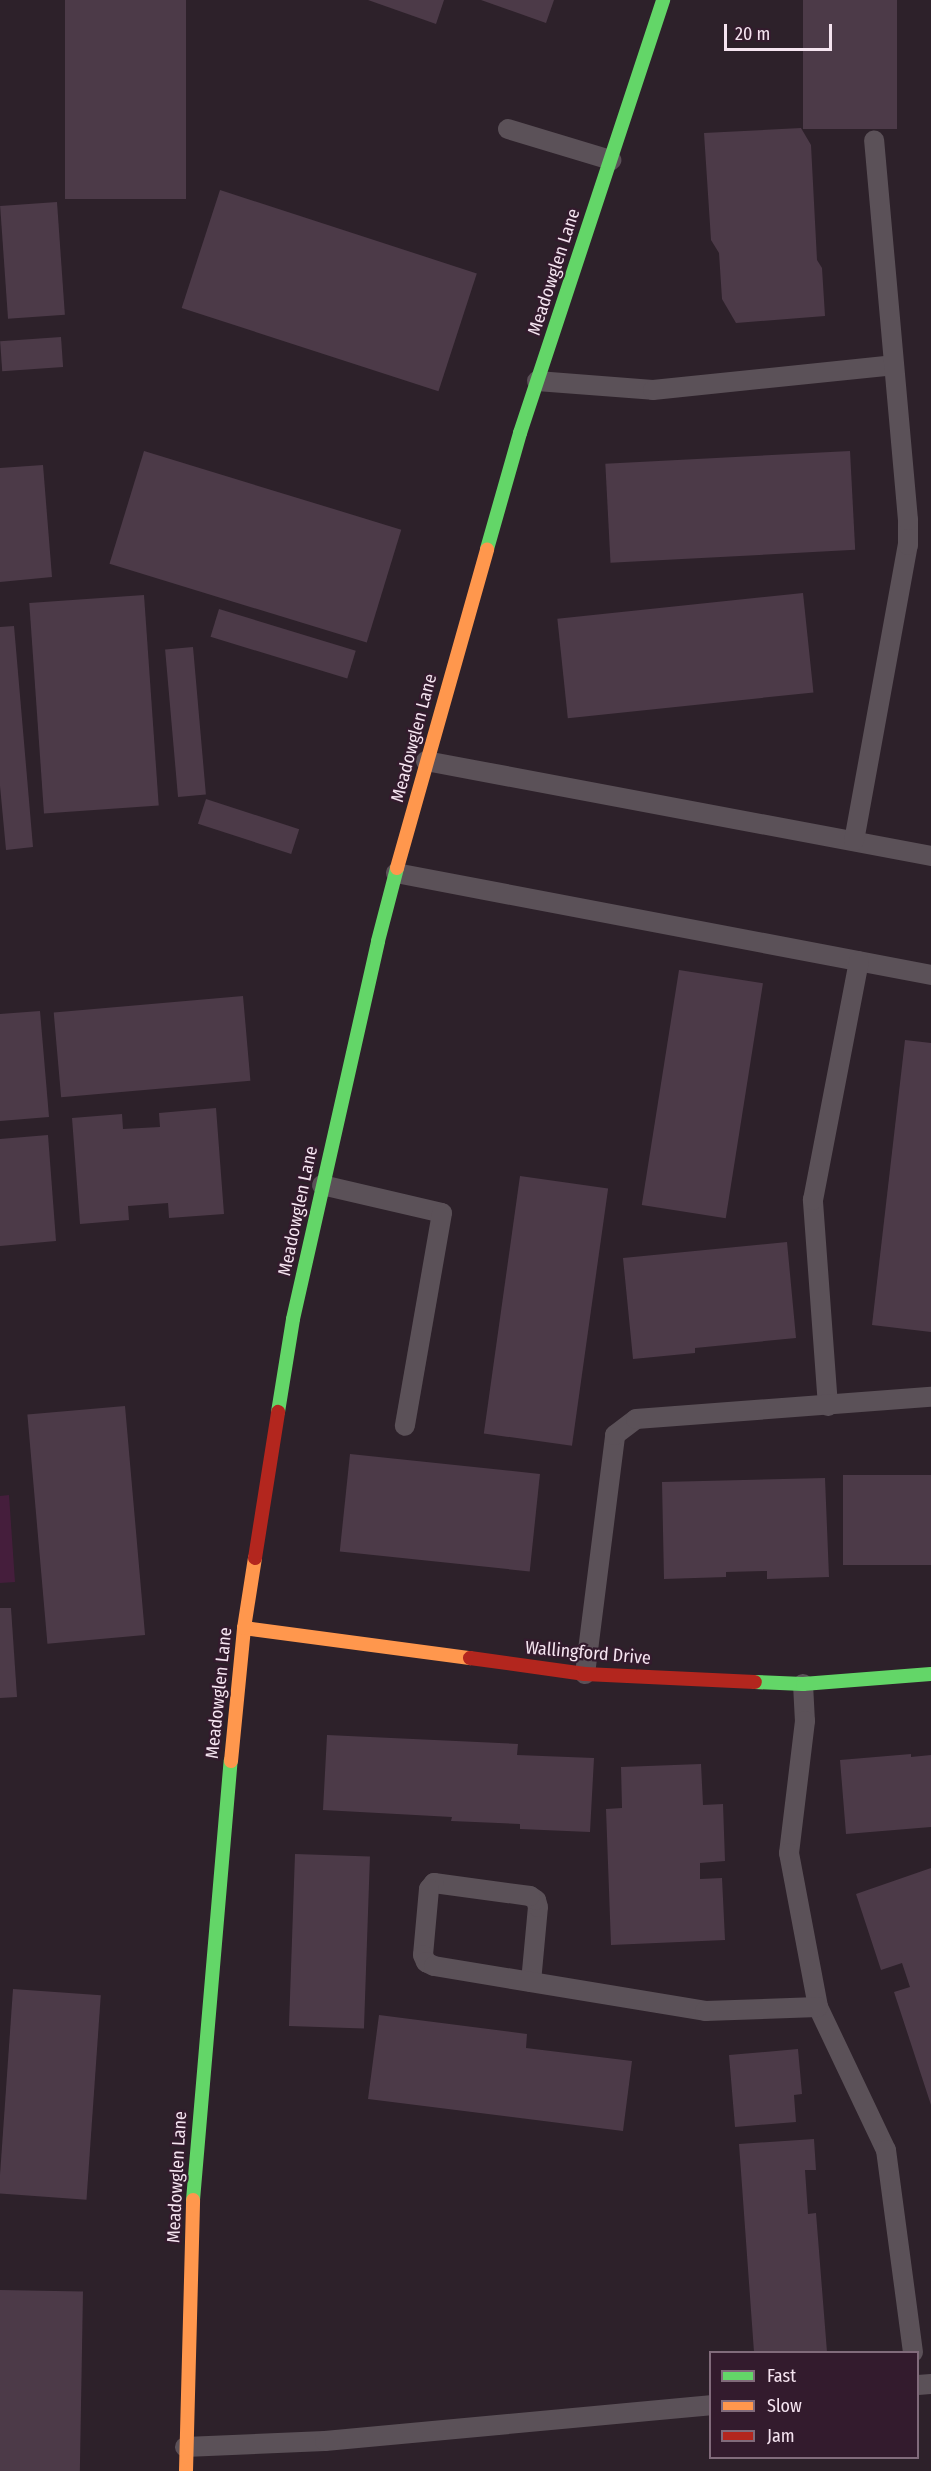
<!DOCTYPE html>
<html>
<head>
<meta charset="utf-8">
<style>
	body { margin:0 }
	#map { position:relative; width:931px; height:2471px; overflow:hidden; background:#2d212a; font-family:"Fira Sans Condensed",sans-serif }
	div>[style] { position:absolute }
	.green>* { inset:0; background:#451e3c }
	.building>* { inset:0; background:#4c3a48; transform-origin:0 0 }
	.lane>* { height:20px; margin:-10px; padding:0 10px; transform-origin:10px; border-radius:10px; background:#5b5158 }
	.fast>* { height:14px; margin:-7px; padding:0 7px; transform-origin:7px; border-radius:7px; background:#63d668 }
	.slow>* { height:14px; margin:-7px; padding:0 7px; transform-origin:7px; border-radius:7px; background:#ff974d }
	.jam>* { height:14px; margin:-7px; padding:0 7px; transform-origin:7px; border-radius:7px; background:#b3261e }
	span { translate:-50% -50%; white-space:nowrap; text-align:center; line-height:1.15; -webkit-text-stroke:4.5px #331b2d; paint-order:stroke }
	.street-label { font-size:18px; color:#f5e4f0 }
	.legend { position:absolute; left:709px; top:2351px; width:210px; height:108px; box-sizing:border-box; background:#331b2d; border:2px solid #816b7b; margin:0; padding:8px 10px; list-style:none; font-size:18px; color:#f5e4f0 }
	.legend li { display:flex; align-items:center; gap:12px; height:30px }
	.legend b { width:30px; border:2px solid #816b7b }
	.scale { position:absolute; left:724px; top:24px; width:108px; height:27px; box-sizing:border-box; border:3px solid #f5e4f0; border-top:0; padding-left:8px; font-size:18px; line-height:21px; white-space:nowrap; color:#f5e4f0; -webkit-text-stroke:4px #331b2d; paint-order:stroke }
</style>
</head>
<body>
<div id="map">
	<div class="green">
		<i style="clip-path:polygon(9px 1495px,15px 1582px,0 1583px,0 1496px)"></i>
	</div>
	<div class="building">
		<i style="left:65px;top:0;width:121px;height:199px"></i>
		<i style="clip-path:polygon(368px 0,444px 0,436px 24px)"></i>
		<i style="clip-path:polygon(481px 0,554px 0,546px 23px)"></i>
		<i style="left:803px;top:0;width:94px;height:129px"></i>
		<i style="clip-path:polygon(801px 128px,811px 145px,817px 260px,822px 268px,825px 316px,736px 323px,722px 299px,719px 253px,711px 240px,704px 133px)"></i>
		<i style="left:220px;top:190px;width:270px;height:124px;rotate:18deg"></i>
		<i style="left:57px;top:202px;width:113px;height:57px;rotate:86deg"></i>
		<i style="left:61px;top:337px;width:30px;height:61px;rotate:86deg"></i>
		<i style="left:144px;top:451px;width:269px;height:118px;rotate:17deg"></i>
		<i style="left:850px;top:451px;width:99px;height:245px;rotate:87deg"></i>
		<i style="clip-path:polygon(43px 465px,52px 577px,0 582px,0 468px)"></i>
		<i style="left:803px;top:593px;width:100px;height:247px;rotate:84deg"></i>
		<i style="left:144px;top:595px;width:211px;height:115px;rotate:86deg"></i>
		<i style="left:219px;top:609px;width:143px;height:29px;rotate:17deg"></i>
		<i style="clip-path:polygon(14px 626px,33px 847px,6px 850px,0 786px,0 627px)"></i>
		<i style="left:193px;top:647px;width:148px;height:28px;rotate:85deg"></i>
		<i style="left:206px;top:799px;width:98px;height:26px;rotate:18deg"></i>
		<i style="left:679px;top:970px;width:85px;height:238px;rotate:9deg"></i>
		<i style="left:243px;top:996px;width:85px;height:190px;rotate:85deg"></i>
		<i style="clip-path:polygon(40px 1011px,49px 1117px,0 1121px,0 1014px)"></i>
		<i style="clip-path:polygon(905px 1040px,931px 1043px,931px 1332px,872px 1325px)"></i>
		<i style="clip-path:polygon(216px 1108px,224px 1214px,169px 1218px,168px 1203px,128px 1206px,129px 1220px,80px 1224px,72px 1118px,122px 1114px,123px 1129px,160px 1127px,159px 1113px)"></i>
		<i style="clip-path:polygon(48px 1135px,56px 1241px,0 1246px,0 1139px)"></i>
		<i style="left:520px;top:1176px;width:89px;height:260px;rotate:8deg"></i>
		<i style="clip-path:polygon(787px 1242px,796px 1338px,695px 1348px,695px 1353px,633px 1359px,623px 1258px)"></i>
		<i style="left:125px;top:1406px;width:230px;height:98px;rotate:85deg"></i>
		<i style="left:350px;top:1454px;width:191px;height:98px;rotate:6deg"></i>
		<i style="left:931px;top:1475px;width:90px;height:88px;rotate:90deg"></i>
		<i style="clip-path:polygon(825px 1478px,829px 1577px,767px 1579px,767px 1571px,726px 1572px,726px 1577px,664px 1579px,662px 1482px)"></i>
		<i style="clip-path:polygon(0 1608px,11px 1608px,17px 1697px,0 1698px)"></i>
		<i style="clip-path:polygon(327px 1735px,518px 1744px,517px 1755px,594px 1758px,590px 1832px,520px 1829px,520px 1824px,451px 1821px,452px 1817px,323px 1810px)"></i>
		<i style="clip-path:polygon(911px 1754px,911px 1757px,931px 1755px,931px 1827px,846px 1834px,840px 1760px)"></i>
		<i style="clip-path:polygon(701px 1764px,703px 1805px,723px 1804px,725px 1861px,700px 1863px,700px 1879px,722px 1878px,725px 1940px,611px 1945px,606px 1809px,622px 1808px,621px 1767px)"></i>
		<i style="left:295px;top:1854px;width:75px;height:172px;rotate:2deg"></i>
		<i style="clip-path:polygon(931px 1868px,931px 2105px,894px 1992px,910px 1987px,902px 1963px,881px 1970px,856px 1894px)"></i>
		<i style="left:13px;top:1989px;width:88px;height:205px;rotate:4deg"></i>
		<i style="clip-path:polygon(379px 2015px,527px 2034px,526px 2048px,632px 2061px,623px 2131px,368px 2099px)"></i>
		<i style="clip-path:polygon(798px 2049px,802px 2094px,794px 2095px,796px 2122px,735px 2127px,729px 2055px)"></i>
		<i style="clip-path:polygon(814px 2139px,816px 2170px,805px 2170px,808px 2214px,816px 2213px,827px 2352px,754px 2352px,739px 2144px)"></i>
		<i style="left:0;top:2290px;width:83px;height:181px;rotate:1deg"></i>
	</div>
	<div class="lane">
		<i style="left:508px;top:129px;width:108px;rotate:16.8deg"></i>
		<i style="left:537px;top:381px;width:116px;rotate:4.4deg"></i>
		<i style="left:653px;top:390px;width:241px;rotate:-5.9deg"></i>
		<i style="left:426px;top:761px;width:514px;rotate:10.65deg"></i>
		<i style="left:854px;top:841px;width:301px;rotate:-79.7deg"></i>
		<i style="left:908px;top:545px;width:25px;rotate:-90deg"></i>
		<i style="left:908px;top:520px;width:381px;rotate:-95.1deg"></i>
		<i style="left:396px;top:873px;width:545px;rotate:10.79deg"></i>
		<i style="left:322px;top:1185px;width:123px;rotate:13.1deg"></i>
		<i style="left:442px;top:1213px;width:216px;rotate:99.9deg"></i>
		<i style="left:828px;top:1406px;width:207px;rotate:-94.2deg"></i>
		<i style="left:813px;top:1200px;width:243px;rotate:-79.1deg"></i>
		<i style="left:585px;top:1674px;width:241px;rotate:-82.8deg"></i>
		<i style="left:615px;top:1435px;width:26px;rotate:-37deg"></i>
		<i style="left:636px;top:1419px;width:296px;rotate:-4.3deg"></i>
		<i style="left:803px;top:1684px;width:37px;rotate:87deg"></i>
		<i style="left:805px;top:1721px;width:133px;rotate:96.9deg"></i>
		<i style="left:789px;top:1853px;width:157px;rotate:79.3deg"></i>
		<i style="left:818px;top:2007px;width:158px;rotate:64.6deg"></i>
		<i style="left:886px;top:2150px;width:204px;rotate:82.4deg"></i>
		<i style="left:531px;top:1982px;width:75px;rotate:-84.7deg"></i>
		<i style="left:538px;top:1907px;width:7px;rotate:-106deg"></i>
		<i style="left:536px;top:1900px;width:7px;rotate:-146deg"></i>
		<i style="left:530px;top:1896px;width:97px;rotate:-172.3deg"></i>
		<i style="left:434px;top:1883px;width:8px;rotate:130deg"></i>
		<i style="left:429px;top:1889px;width:66px;rotate:95.2deg"></i>
		<i style="left:423px;top:1955px;width:8px;rotate:67deg"></i>
		<i style="left:426px;top:1962px;width:9px;rotate:27deg"></i>
		<i style="left:434px;top:1966px;width:275px;rotate:9.4deg"></i>
		<i style="left:705px;top:2011px;width:113px;rotate:-2deg"></i>
		<i style="left:918px;top:2385px;width:13px;rotate:-4deg"></i>
		<i style="left:185px;top:2447px;width:140px;rotate:-2.5deg"></i>
		<i style="left:325px;top:2441px;width:387px;rotate:-5.3deg"></i>
	</div>
	<div class="fast">
		<i style="left:487px;top:549px;width:121px;rotate:-74.1deg"></i>
		<i style="left:520px;top:433px;width:456px;rotate:-71.7deg"></i>
		<i style="left:278px;top:1412px;width:94px;rotate:-80.8deg"></i>
		<i style="left:293px;top:1319px;width:387px;rotate:-77.3deg"></i>
		<i style="left:378px;top:941px;width:75px;rotate:-75.4deg"></i>
		<i style="left:755px;top:1682px;width:48px;rotate:2.4deg"></i>
		<i style="left:803px;top:1684px;width:128px;rotate:-4.5deg"></i>
		<i style="left:193px;top:2200px;width:441px;rotate:-85.1deg"></i>
	</div>
	<div class="slow">
		<i style="left:397px;top:868px;width:331px;rotate:-74.2deg"></i>
		<i style="left:244px;top:1628px;width:228px;rotate:7.6deg"></i>
		<i style="left:231px;top:1761px;width:134px;rotate:-84.4deg"></i>
		<i style="left:244px;top:1628px;width:71px;rotate:-81.1deg"></i>
		<i style="left:186px;top:2471px;width:271px;rotate:-88.5deg"></i>
	</div>
	<div class="jam">
		<i style="left:255px;top:1558px;width:148px;rotate:-81deg"></i>
		<i style="left:470px;top:1658px;width:116px;rotate:7.9deg"></i>
		<i style="left:585px;top:1674px;width:170px;rotate:2.7deg"></i>
	</div>
	<div class="street-label">
		<span style="left:554px;top:272px;rotate:-72deg">Meadowglen Lane</span>
		<span style="left:414px;top:738px;rotate:-75deg">Meadowglen Lane</span>
		<span style="left:298px;top:1211px;rotate:-78deg">Meadowglen Lane</span>
		<span style="left:588px;top:1653px;rotate:5deg">Wallingford Drive</span>
		<span style="left:219px;top:1693px;rotate:-84deg">Meadowglen Lane</span>
		<span style="left:177px;top:2177px;rotate:-87deg">Meadowglen Lane</span>
	</div>
	<ul class="legend">
	<li><b style="height:8px;background:#63d668"></b>Fast</li>
	<li><b style="height:8px;background:#ff974d"></b>Slow</li>
	<li><b style="height:8px;background:#b3261e"></b>Jam</li>
	</ul>
	<div class="scale">20 m</div>
</div>
</body>
</html>
